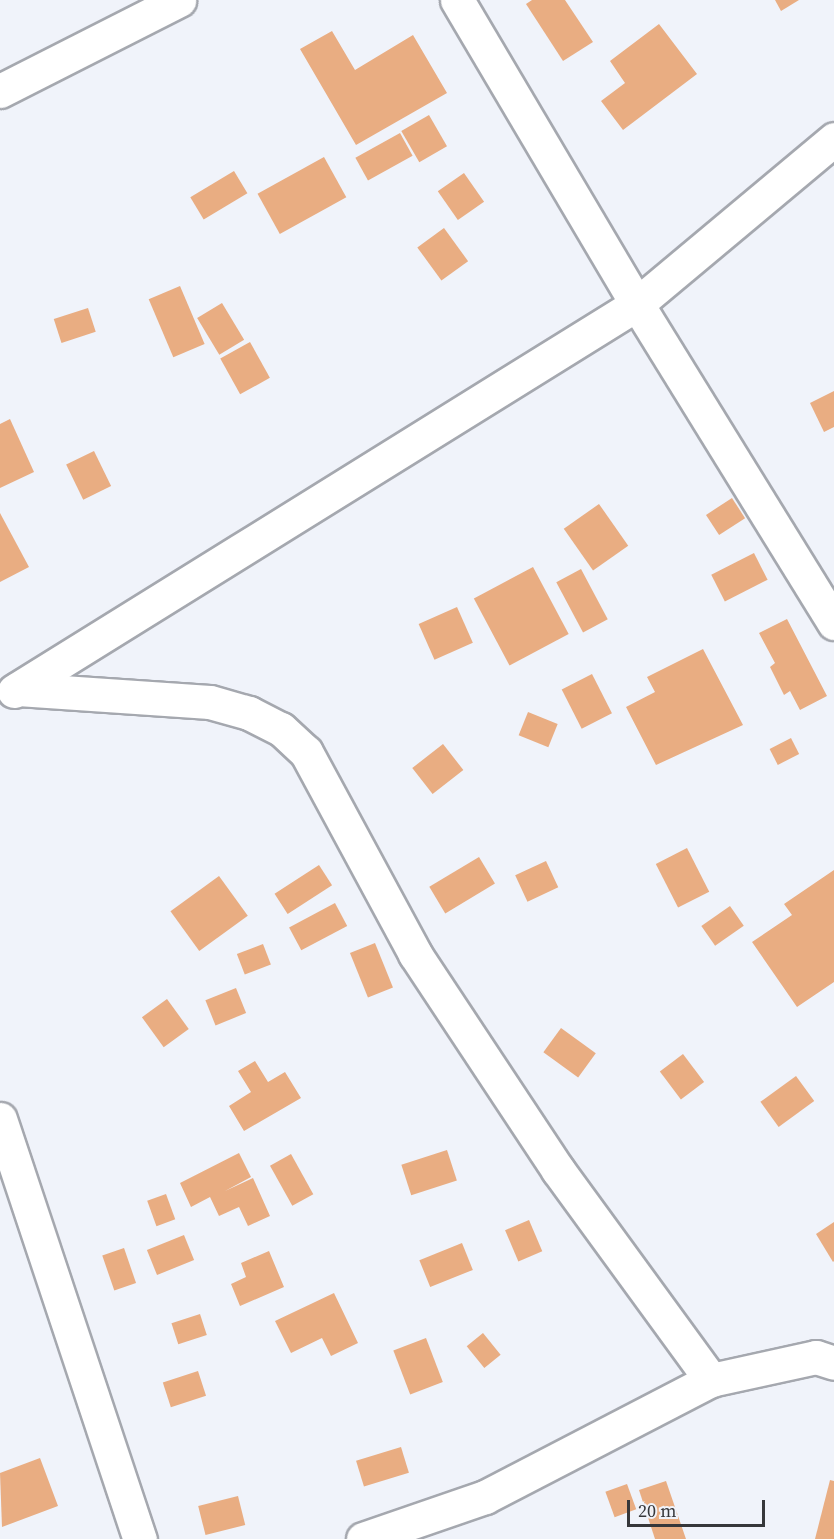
<!DOCTYPE html>
<html>
<head>
<meta charset="utf-8">
<style>
	body { margin:0 }
	#map { position:relative; width:834px; height:1539px; overflow:hidden; background:#f0f3fa; font-family:"Source Serif 4",serif }
	div>[style] { position:absolute }
	.building>* { inset:0; background:#e9ad82; transform-origin:0 0 }
	.roads { filter:drop-shadow(2px 0 #a5a8af) drop-shadow(-2px 0 #a5a8af) drop-shadow(0 2px #a5a8af) drop-shadow(0 -2px #a5a8af) }
	.minor>* { height:33px; margin:-16.5px; padding:0 16.5px; transform-origin:16.5px; border-radius:16.5px; background:#fff }
	span { translate:-50% -50%; white-space:nowrap; text-align:center; line-height:1.15; -webkit-text-stroke:5px #f0f3fa; paint-order:stroke }
	.scale { position:absolute; left:627px; top:1500px; width:138px; height:27px; box-sizing:border-box; border:3px solid #36373a; border-top:0; padding-left:8px; font-size:18px; line-height:21px; white-space:nowrap; color:#36373a; -webkit-text-stroke:4px #f0f3fa; paint-order:stroke }
</style>
</head>
<body>
<div id="map">
	<div class="building">
		<i style="clip-path:polygon(532px 0,565px 0,593px 42px,563px 61px,526px 4px)"></i>
		<i style="clip-path:polygon(775px 0,799px 0,781px 11px)"></i>
		<i style="clip-path:polygon(659px 24px,697px 74px,623px 130px,601px 101px,625px 83px,610px 61px)"></i>
		<i style="clip-path:polygon(332px 31px,355px 70px,413px 35px,447px 93px,356px 145px,300px 49px)"></i>
		<i style="left:429px;top:115px;width:36px;height:32px;rotate:60deg"></i>
		<i style="left:400px;top:133px;width:26px;height:51px;rotate:61deg"></i>
		<i style="left:324px;top:157px;width:46px;height:76px;rotate:61deg"></i>
		<i style="left:234px;top:171px;width:26px;height:51px;rotate:59deg"></i>
		<i style="left:464px;top:173px;width:35px;height:32px;rotate:55deg"></i>
		<i style="left:444px;top:228px;width:41px;height:33px;rotate:54deg"></i>
		<i style="left:180px;top:286px;width:63px;height:34px;rotate:67deg"></i>
		<i style="left:222px;top:303px;width:43px;height:29px;rotate:59deg"></i>
		<i style="left:88px;top:308px;width:25px;height:36px;rotate:72deg"></i>
		<i style="left:250px;top:342px;width:41px;height:34px;rotate:61deg"></i>
		<i style="clip-path:polygon(834px 391px,834px 427px,824px 432px,810px 403px)"></i>
		<i style="clip-path:polygon(10px 419px,34px 472px,0 488px,0 424px)"></i>
		<i style="left:94px;top:451px;width:39px;height:31px;rotate:64deg"></i>
		<i style="left:732px;top:498px;width:24px;height:31px;rotate:57deg"></i>
		<i style="left:599px;top:504px;width:51px;height:43px;rotate:55deg"></i>
		<i style="clip-path:polygon(0 513px,29px 567px,0 582px)"></i>
		<i style="left:754px;top:553px;width:30px;height:48px;rotate:63deg"></i>
		<i style="left:533px;top:567px;width:76px;height:67px;rotate:62deg"></i>
		<i style="left:581px;top:569px;width:57px;height:28px;rotate:62deg"></i>
		<i style="left:457px;top:607px;width:39px;height:42px;rotate:66deg"></i>
		<i style="clip-path:polygon(787px 619px,827px 696px,800px 710px,790px 691px,784px 695px,770px 667px,775px 663px,759px 633px)"></i>
		<i style="clip-path:polygon(703px 649px,743px 725px,656px 765px,626px 707px,655px 692px,647px 677px)"></i>
		<i style="left:592px;top:674px;width:44px;height:34px;rotate:63deg"></i>
		<i style="left:528px;top:712px;width:32px;height:25px;rotate:22deg"></i>
		<i style="left:791px;top:738px;width:18px;height:24px;rotate:63deg"></i>
		<i style="left:443px;top:744px;width:33px;height:39px;rotate:52deg"></i>
		<i style="left:687px;top:848px;width:49px;height:35px;rotate:63deg"></i>
		<i style="left:479px;top:857px;width:31px;height:58px;rotate:59deg"></i>
		<i style="left:546px;top:861px;width:29px;height:34px;rotate:65deg"></i>
		<i style="left:319px;top:865px;width:24px;height:53px;rotate:57deg"></i>
		<i style="clip-path:polygon(834px 870px,834px 982px,797px 1007px,752px 942px,792px 915px,784px 904px)"></i>
		<i style="left:219px;top:876px;width:49px;height:60px;rotate:54deg"></i>
		<i style="left:335px;top:903px;width:26px;height:52px;rotate:62deg"></i>
		<i style="left:730px;top:906px;width:24px;height:35px;rotate:55deg"></i>
		<i style="left:375px;top:943px;width:48px;height:27px;rotate:68deg"></i>
		<i style="left:263px;top:944px;width:22px;height:28px;rotate:69deg"></i>
		<i style="left:236px;top:988px;width:27px;height:33px;rotate:68deg"></i>
		<i style="left:167px;top:999px;width:37px;height:31px;rotate:54deg"></i>
		<i style="left:561px;top:1028px;width:43px;height:30px;rotate:36deg"></i>
		<i style="left:683px;top:1054px;width:35px;height:29px;rotate:53deg"></i>
		<i style="clip-path:polygon(255px 1061px,268px 1082px,285px 1072px,301px 1098px,244px 1131px,229px 1106px,251px 1092px,238px 1071px)"></i>
		<i style="left:796px;top:1076px;width:31px;height:44px;rotate:54deg"></i>
		<i style="left:447px;top:1150px;width:32px;height:48px;rotate:72deg"></i>
		<i style="clip-path:polygon(239px 1153px,251px 1177px,225px 1191px,253px 1178px,270px 1216px,248px 1226px,239px 1207px,219px 1216px,210px 1197px,191px 1207px,180px 1183px)"></i>
		<i style="left:291px;top:1154px;width:46px;height:24px;rotate:61deg"></i>
		<i style="left:166px;top:1194px;width:27px;height:20px;rotate:70deg"></i>
		<i style="left:529px;top:1220px;width:34px;height:26px;rotate:67deg"></i>
		<i style="clip-path:polygon(834px 1222px,834px 1261px,833px 1262px,816px 1234px)"></i>
		<i style="left:184px;top:1235px;width:27px;height:40px;rotate:68deg"></i>
		<i style="left:462px;top:1243px;width:29px;height:46px;rotate:68deg"></i>
		<i style="left:124px;top:1248px;width:37px;height:23px;rotate:71deg"></i>
		<i style="clip-path:polygon(269px 1251px,284px 1287px,240px 1306px,231px 1284px,246px 1277px,241px 1263px)"></i>
		<i style="clip-path:polygon(334px 1293px,358px 1343px,331px 1356px,322px 1338px,291px 1353px,275px 1321px)"></i>
		<i style="left:200px;top:1314px;width:22px;height:30px;rotate:72deg"></i>
		<i style="left:483px;top:1333px;width:28px;height:21px;rotate:51deg"></i>
		<i style="left:426px;top:1338px;width:47px;height:35px;rotate:69deg"></i>
		<i style="left:198px;top:1371px;width:26px;height:37px;rotate:72deg"></i>
		<i style="left:401px;top:1447px;width:27px;height:47px;rotate:73deg"></i>
		<i style="clip-path:polygon(40px 1458px,58px 1506px,2px 1527px,0 1473px)"></i>
		<i style="clip-path:polygon(830px 1480px,834px 1481px,834px 1539px,815px 1539px)"></i>
		<i style="clip-path:polygon(666px 1481px,686px 1539px,655px 1539px,639px 1490px)"></i>
		<i style="left:627px;top:1484px;width:27px;height:23px;rotate:70deg"></i>
		<i style="left:238px;top:1496px;width:30px;height:41px;rotate:76deg"></i>
	</div>
	<div class="roads">
		<div class="minor">
			<i style="left:457px;top:0;width:353px;rotate:59.4deg"></i>
			<i style="left:637px;top:304px;width:375px;rotate:58.3deg"></i>
			<i style="left:0;top:91px;width:201px;rotate:-26.9deg"></i>
			<i style="left:18px;top:689px;width:192px;rotate:3.9deg"></i>
			<i style="left:210px;top:702px;width:41px;rotate:15.8deg"></i>
			<i style="left:249px;top:713px;width:36px;rotate:27deg"></i>
			<i style="left:281px;top:729px;width:34px;rotate:43deg"></i>
			<i style="left:306px;top:752px;width:230px;rotate:61.6deg"></i>
			<i style="left:415px;top:954px;width:259px;rotate:56.5deg"></i>
			<i style="left:558px;top:1170px;width:260px;rotate:53.9deg"></i>
			<i style="left:14px;top:691px;width:733px;rotate:-31.85deg"></i>
			<i style="left:637px;top:304px;width:257px;rotate:-39.9deg"></i>
			<i style="left:0;top:1119px;width:443px;rotate:71.6deg"></i>
			<i style="left:363px;top:1539px;width:129px;rotate:-19deg"></i>
			<i style="left:485px;top:1497px;width:254px;rotate:-27.4deg"></i>
			<i style="left:711px;top:1380px;width:107px;rotate:-12.4deg"></i>
			<i style="left:816px;top:1357px;width:19px;rotate:18deg"></i>
		</div>
	</div>
	<div class="scale">20 m</div>
</div>
</body>
</html>
